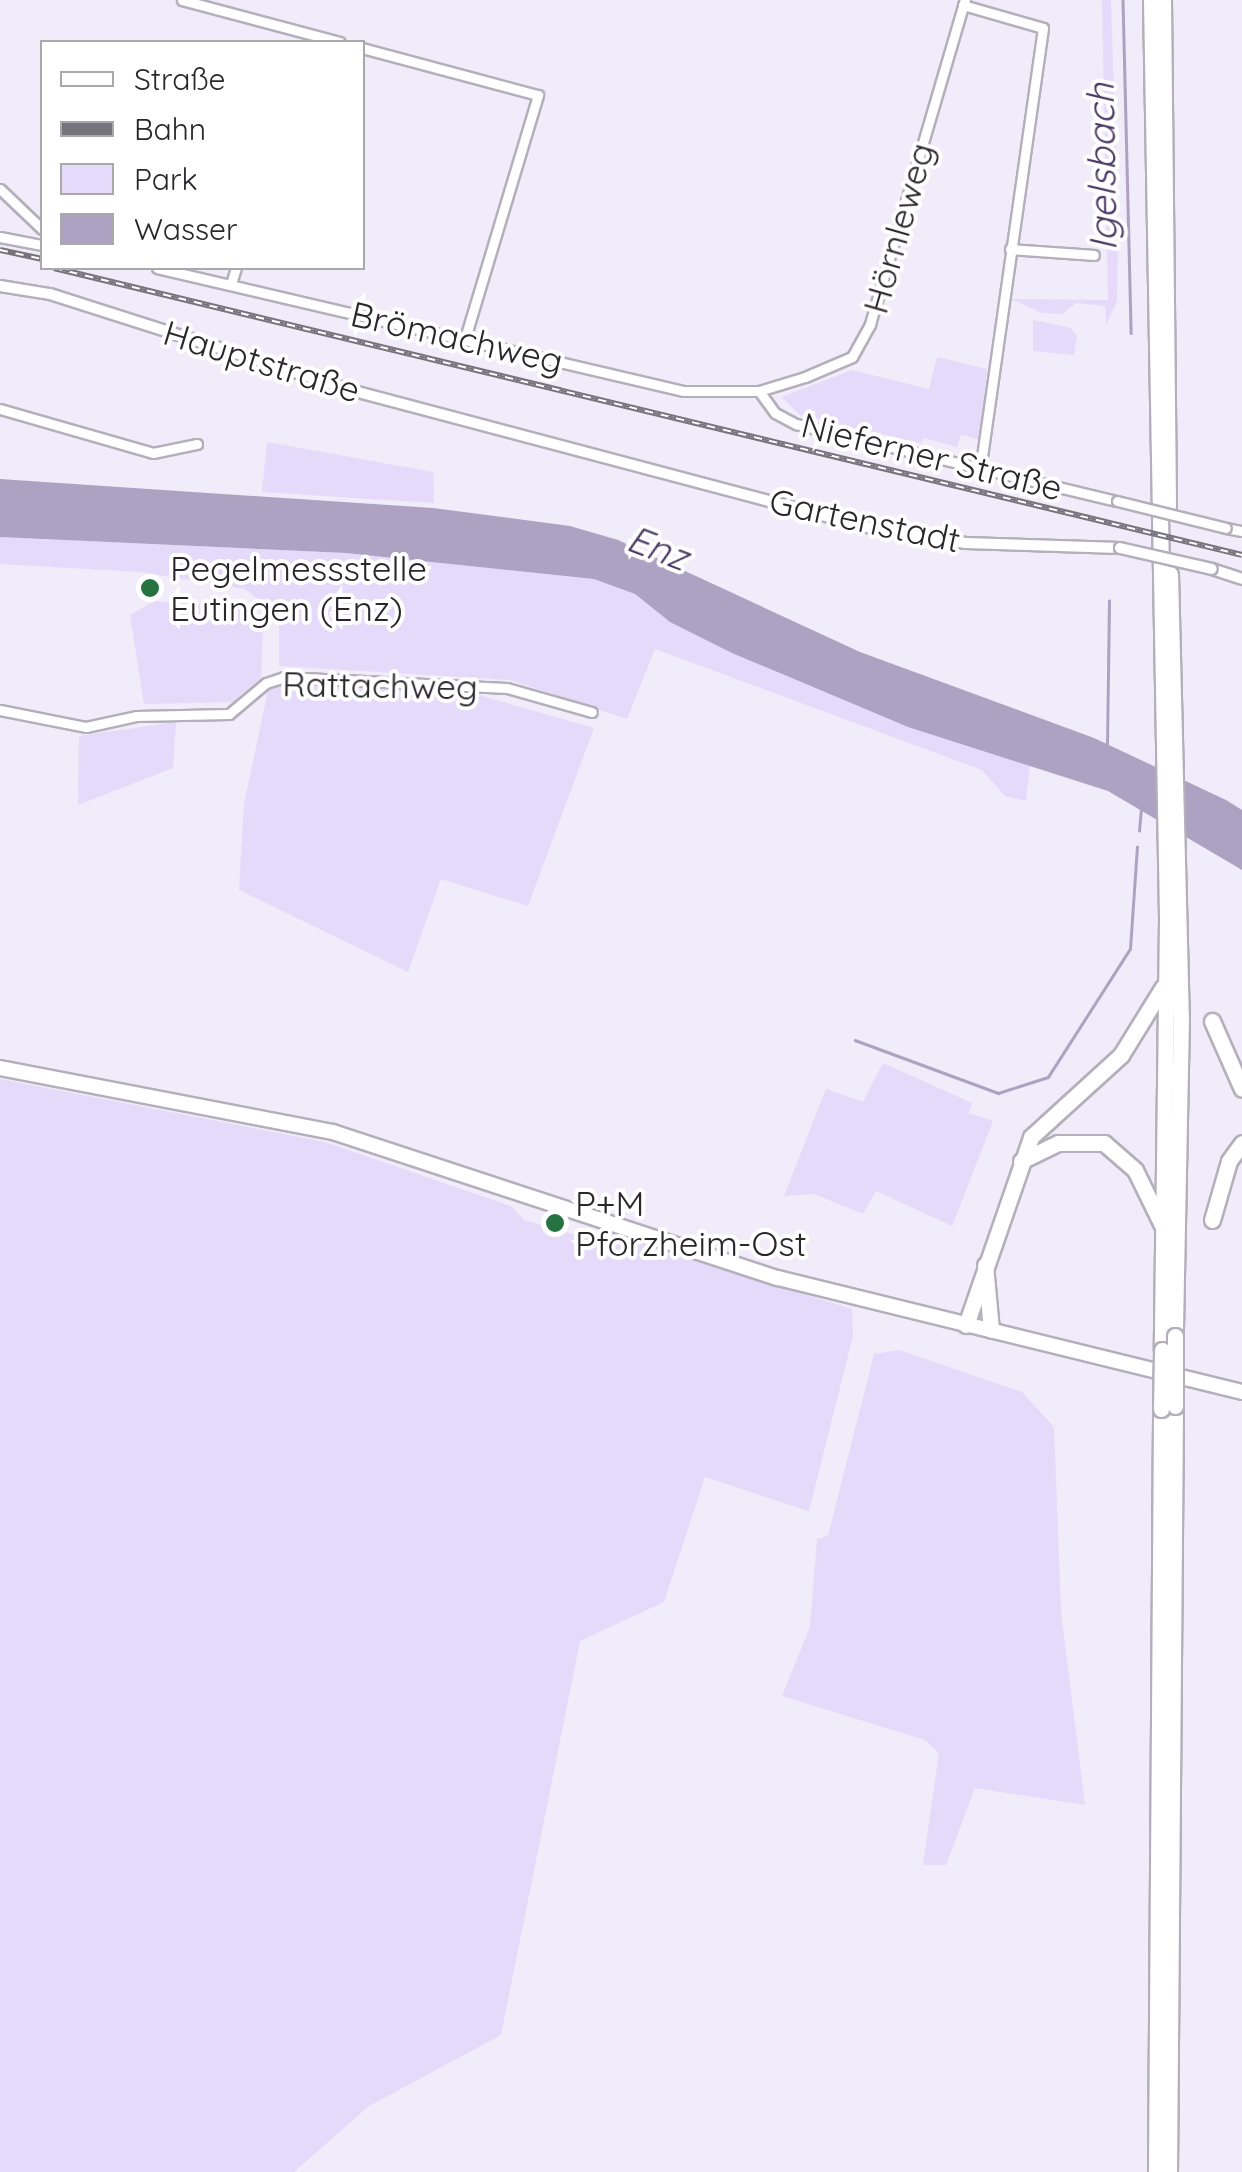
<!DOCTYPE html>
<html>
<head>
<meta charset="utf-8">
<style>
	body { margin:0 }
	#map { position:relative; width:1242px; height:2172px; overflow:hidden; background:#f0ecf9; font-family:Quicksand,sans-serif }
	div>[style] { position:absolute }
	.green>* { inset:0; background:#e5daf9 }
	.water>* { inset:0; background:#ada2c1 }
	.stream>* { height:2.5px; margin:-1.25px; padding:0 1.25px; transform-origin:1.25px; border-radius:1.25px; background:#ada2c1 }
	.roads { filter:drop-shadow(2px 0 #b3afbb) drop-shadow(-2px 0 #b3afbb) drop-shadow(0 2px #b3afbb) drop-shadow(0 -2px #b3afbb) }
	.minor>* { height:9px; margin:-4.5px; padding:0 4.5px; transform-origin:4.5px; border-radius:4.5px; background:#fff }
	.tertiary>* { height:10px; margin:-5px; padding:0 5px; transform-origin:5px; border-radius:5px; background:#fff }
	.primary>* { height:14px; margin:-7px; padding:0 7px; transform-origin:7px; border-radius:7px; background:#fff }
	.motorway>* { height:15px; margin:-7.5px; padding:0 7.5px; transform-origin:7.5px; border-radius:7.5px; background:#fff }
	.rail>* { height:6px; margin-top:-3px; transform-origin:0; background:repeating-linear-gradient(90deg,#fff 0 8px,#75737b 0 16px); box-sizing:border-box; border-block:2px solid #75737b }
	.bridges { filter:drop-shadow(2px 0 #b3afbb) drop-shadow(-2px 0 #b3afbb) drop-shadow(0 2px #b3afbb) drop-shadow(0 -2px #b3afbb) }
	.minor-bridge>* { height:9px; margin:-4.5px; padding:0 4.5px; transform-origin:4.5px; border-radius:4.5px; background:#fff }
	.tertiary-bridge>* { height:10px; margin:-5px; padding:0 5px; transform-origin:5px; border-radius:5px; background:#fff }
	.motorway-bridge>* { height:15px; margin:-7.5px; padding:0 7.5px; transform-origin:7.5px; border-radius:7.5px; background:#fff }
	.dots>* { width:28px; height:28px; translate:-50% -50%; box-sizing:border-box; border:5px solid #fff; border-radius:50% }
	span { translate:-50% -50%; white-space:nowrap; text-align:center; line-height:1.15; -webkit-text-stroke:8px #fff; paint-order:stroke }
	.street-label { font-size:35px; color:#29272c }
	.poi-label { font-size:35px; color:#29272c }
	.left { translate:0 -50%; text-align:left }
	.water-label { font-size:38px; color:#4b3965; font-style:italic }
	.legend { position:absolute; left:40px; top:40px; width:325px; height:230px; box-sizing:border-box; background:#fff; border:2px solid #a9a9ab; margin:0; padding:12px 18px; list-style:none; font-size:30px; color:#29272c }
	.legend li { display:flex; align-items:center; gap:20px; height:50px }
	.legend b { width:50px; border:2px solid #a9a9ab }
</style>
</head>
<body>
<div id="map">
	<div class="green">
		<i style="clip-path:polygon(1102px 0,1111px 0,1118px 225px,1117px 301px,1106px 325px,1105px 306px,1076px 303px,1062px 314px,1042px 313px,1011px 299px,1108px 300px)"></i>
		<i style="clip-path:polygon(1033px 320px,1071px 328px,1077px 336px,1074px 355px,1033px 351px)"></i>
		<i style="clip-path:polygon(937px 357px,987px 369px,980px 440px,961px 434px,957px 447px,924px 438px,921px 443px,800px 415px,782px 397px,852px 370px,929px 389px)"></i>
		<i style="clip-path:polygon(267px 442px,433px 472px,434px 503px,262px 492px)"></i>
		<i style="clip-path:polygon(0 537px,346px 553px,594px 579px,635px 594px,670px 622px,789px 677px,908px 727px,1030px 764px,1026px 801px,1005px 796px,982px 770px,655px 649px,627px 719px,510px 680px,279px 666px,279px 615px,245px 589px,141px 572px,0 564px)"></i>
		<i style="clip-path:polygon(155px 601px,248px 608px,263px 629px,261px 678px,232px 702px,144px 704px,130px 615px)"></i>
		<i style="clip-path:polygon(270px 681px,440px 684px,594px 728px,528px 906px,441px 879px,408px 972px,239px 890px,244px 804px)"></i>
		<i style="clip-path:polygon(176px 722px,173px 768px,78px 805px,79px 736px)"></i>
		<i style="clip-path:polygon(883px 1063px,972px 1103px,969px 1113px,993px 1121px,952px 1226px,876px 1191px,863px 1214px,814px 1194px,784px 1196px,826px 1089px,863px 1102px)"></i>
		<i style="clip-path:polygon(0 1079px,325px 1142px,511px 1206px,524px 1220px,579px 1236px,607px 1233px,852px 1309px,853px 1336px,809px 1511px,705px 1477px,664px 1602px,580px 1641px,501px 2035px,369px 2106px,294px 2172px,0 2172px)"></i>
		<i style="clip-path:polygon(899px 1350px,1022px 1392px,1054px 1427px,1061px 1611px,1085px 1805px,975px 1788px,946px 1865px,923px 1865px,939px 1753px,925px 1740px,782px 1696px,810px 1627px,817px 1539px,828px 1536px,874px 1354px)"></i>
	</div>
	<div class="water">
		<i style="clip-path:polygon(0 479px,433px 508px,570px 526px,618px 540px,860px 652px,1094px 738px,1226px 800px,1242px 810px,1242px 870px,1108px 791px,908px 727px,732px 653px,670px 622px,635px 594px,594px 579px,346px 553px,0 537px)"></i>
	</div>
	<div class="stream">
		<i style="left:1123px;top:0;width:333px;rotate:88.6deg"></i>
		<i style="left:1107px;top:745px;width:144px;rotate:-89.2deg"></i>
		<i style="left:1139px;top:831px;width:21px;rotate:-85deg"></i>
		<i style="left:855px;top:1040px;width:153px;rotate:20.3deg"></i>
		<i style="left:998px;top:1093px;width:52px;rotate:-17.7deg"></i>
		<i style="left:1048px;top:1077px;width:152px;rotate:-57.4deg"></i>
		<i style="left:1130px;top:949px;width:102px;rotate:-86.1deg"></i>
	</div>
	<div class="roads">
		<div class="minor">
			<i style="left:182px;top:0;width:163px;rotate:14.9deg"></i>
			<i style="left:963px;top:5px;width:83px;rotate:16deg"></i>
			<i style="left:1043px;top:28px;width:444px;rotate:98.1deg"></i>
			<i style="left:362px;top:48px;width:182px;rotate:15deg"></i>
			<i style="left:538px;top:95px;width:255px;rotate:106.7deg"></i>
			<i style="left:0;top:189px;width:58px;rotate:43.6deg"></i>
			<i style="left:0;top:237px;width:43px;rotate:10.8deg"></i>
			<i style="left:1010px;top:249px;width:84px;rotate:4.1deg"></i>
			<i style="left:157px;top:268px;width:540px;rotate:13.16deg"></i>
			<i style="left:683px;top:391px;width:76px"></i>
			<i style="left:759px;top:391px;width:48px;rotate:-16.9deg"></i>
			<i style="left:805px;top:377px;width:51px;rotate:-23.1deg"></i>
			<i style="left:852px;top:357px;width:38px;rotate:-61deg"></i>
			<i style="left:870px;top:324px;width:338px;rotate:-73.7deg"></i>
			<i style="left:231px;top:284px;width:17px;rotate:-73deg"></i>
			<i style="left:759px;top:391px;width:27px;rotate:54deg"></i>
			<i style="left:775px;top:413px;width:24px;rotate:28deg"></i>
			<i style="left:796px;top:424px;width:330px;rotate:13.5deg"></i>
			<i style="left:0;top:409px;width:159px;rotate:16deg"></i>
			<i style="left:153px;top:453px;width:45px;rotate:-11.6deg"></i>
			<i style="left:1226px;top:528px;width:16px;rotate:11deg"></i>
			<i style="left:0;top:710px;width:88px;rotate:11.2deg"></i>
			<i style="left:86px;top:727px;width:51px;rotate:-12.4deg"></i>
			<i style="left:136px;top:716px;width:93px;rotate:-1.2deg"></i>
			<i style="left:229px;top:714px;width:48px;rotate:-40deg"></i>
			<i style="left:266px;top:683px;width:19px;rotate:-18deg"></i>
			<i style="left:284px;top:677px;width:223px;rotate:2.8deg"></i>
			<i style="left:507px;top:688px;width:88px;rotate:15.8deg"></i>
		</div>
		<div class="tertiary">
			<i style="left:0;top:286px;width:51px;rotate:9.1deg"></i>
			<i style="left:50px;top:294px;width:319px;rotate:17.7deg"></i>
			<i style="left:354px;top:391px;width:535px;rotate:14.84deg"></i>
			<i style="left:871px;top:528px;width:96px;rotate:9deg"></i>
			<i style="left:966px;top:543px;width:154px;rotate:1.9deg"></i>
			<i style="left:1212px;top:569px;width:32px;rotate:18deg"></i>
		</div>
		<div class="primary">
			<i style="left:0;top:1068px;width:339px;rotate:10.9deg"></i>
			<i style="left:333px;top:1132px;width:468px;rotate:18.2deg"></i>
			<i style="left:778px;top:1278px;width:478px;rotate:13.8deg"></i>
		</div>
		<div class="motorway">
			<i style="left:1151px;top:0;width:919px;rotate:89deg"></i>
			<i style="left:1167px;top:919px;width:431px;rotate:90.7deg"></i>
			<i style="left:1163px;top:0;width:506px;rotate:89.43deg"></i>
			<i style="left:1170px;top:574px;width:442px;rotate:88.6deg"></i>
			<i style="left:1181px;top:1016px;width:320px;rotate:91.1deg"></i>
			<i style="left:1212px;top:1021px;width:74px;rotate:66.2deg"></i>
			<i style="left:1021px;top:1161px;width:41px;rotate:-25.9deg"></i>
			<i style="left:1058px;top:1143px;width:46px"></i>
			<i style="left:1104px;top:1143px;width:41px;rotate:41.1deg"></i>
			<i style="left:1135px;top:1170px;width:61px;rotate:63.9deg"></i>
			<i style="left:1212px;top:1220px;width:61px;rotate:-73.9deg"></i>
			<i style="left:1229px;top:1161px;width:22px;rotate:-54deg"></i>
			<i style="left:985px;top:1265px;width:65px;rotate:84.7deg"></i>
			<i style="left:966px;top:1325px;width:199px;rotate:-70.9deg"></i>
			<i style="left:1031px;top:1137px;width:122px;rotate:-42.3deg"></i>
			<i style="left:1121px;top:1055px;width:80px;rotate:-58.3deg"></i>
			<i style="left:1156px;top:2172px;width:763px;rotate:-89.62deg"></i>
			<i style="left:1169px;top:2172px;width:766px;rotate:-89.55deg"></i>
		</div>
	</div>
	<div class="rail">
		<i style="left:0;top:250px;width:43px;rotate:12.1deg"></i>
		<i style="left:54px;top:268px;width:1222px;rotate:13.58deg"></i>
	</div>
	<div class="bridges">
		<div class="minor-bridge">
			<i style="left:1117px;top:501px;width:112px;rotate:13.9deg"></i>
		</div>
		<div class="tertiary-bridge">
			<i style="left:1120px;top:548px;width:94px;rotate:12.9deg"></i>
		</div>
		<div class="motorway-bridge">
			<i style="left:1175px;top:1406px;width:70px;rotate:-90deg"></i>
			<i style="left:1161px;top:1409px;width:59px;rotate:-89deg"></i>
		</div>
	</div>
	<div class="dots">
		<i style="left:150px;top:588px;background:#267241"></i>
		<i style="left:555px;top:1223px;background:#267241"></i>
	</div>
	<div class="street-label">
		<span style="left:898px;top:228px;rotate:-74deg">Hörnleweg</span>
		<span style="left:457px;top:337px;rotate:13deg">Brömachweg</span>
		<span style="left:262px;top:361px;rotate:17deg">Hauptstraße</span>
		<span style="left:932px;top:456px;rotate:14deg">Nieferner Straße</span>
		<span style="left:865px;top:520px;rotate:12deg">Gartenstadt</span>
		<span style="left:380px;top:685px;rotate:1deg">Rattachweg</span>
	</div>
	<div class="poi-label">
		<span class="left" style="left:170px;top:588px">Pegelmessstelle<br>Eutingen (Enz)</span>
		<span class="left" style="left:575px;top:1223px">P+M<br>Pforzheim-Ost</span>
	</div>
	<div class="water-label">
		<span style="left:1102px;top:167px;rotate:-91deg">Igelsbach</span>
		<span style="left:658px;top:548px;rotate:21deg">Enz</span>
	</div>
	<ul class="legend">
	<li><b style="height:12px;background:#fff"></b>Straße</li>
	<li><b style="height:12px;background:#75737b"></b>Bahn</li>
	<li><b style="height:28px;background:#e5daf9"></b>Park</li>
	<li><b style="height:28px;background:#ada2c1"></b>Wasser</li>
	</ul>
</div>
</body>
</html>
